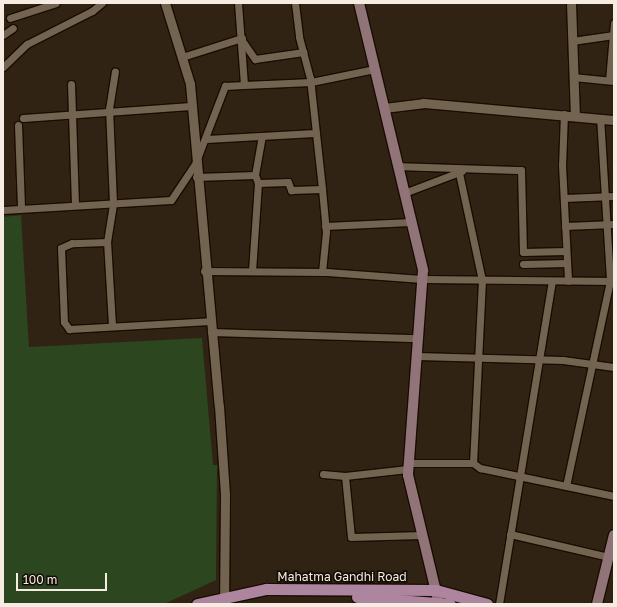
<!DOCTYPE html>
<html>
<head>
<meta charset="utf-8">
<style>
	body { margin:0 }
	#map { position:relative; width:617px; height:607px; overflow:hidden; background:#312313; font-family:"Golos Text",sans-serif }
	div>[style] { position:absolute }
	.green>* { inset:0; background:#2c4620 }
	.roads { filter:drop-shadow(1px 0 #190c01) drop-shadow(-1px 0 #190c01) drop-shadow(0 1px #190c01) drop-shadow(0 -1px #190c01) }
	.minor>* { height:7px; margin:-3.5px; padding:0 3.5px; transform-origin:3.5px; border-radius:3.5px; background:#736351 }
	.tertiary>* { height:9px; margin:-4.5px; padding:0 4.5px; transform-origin:4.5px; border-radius:4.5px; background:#736351 }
	.secondary>* { height:10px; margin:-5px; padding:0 5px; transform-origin:5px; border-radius:5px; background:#907477 }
	.primary>* { height:11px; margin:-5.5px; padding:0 5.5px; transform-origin:5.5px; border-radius:5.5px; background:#ad859e }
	span { translate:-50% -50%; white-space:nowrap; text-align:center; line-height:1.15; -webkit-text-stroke:3.5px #140e07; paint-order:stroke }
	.street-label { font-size:12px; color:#f6ece2 }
	.frame { position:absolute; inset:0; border:4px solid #f6ece2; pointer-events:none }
	.scale { position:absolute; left:16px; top:573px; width:91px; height:18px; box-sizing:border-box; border:2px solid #f6ece2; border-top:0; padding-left:5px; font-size:12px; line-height:14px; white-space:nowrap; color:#f6ece2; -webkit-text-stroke:3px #140e07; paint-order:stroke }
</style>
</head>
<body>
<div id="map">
	<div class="green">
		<i style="clip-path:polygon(21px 215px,29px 347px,202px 338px,213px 465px,217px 465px,216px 580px,164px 604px,3px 604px,3px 217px)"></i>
	</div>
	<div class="roads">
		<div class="minor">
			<i style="left:238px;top:3px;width:82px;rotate:85.8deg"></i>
			<i style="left:244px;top:85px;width:67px;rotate:-2.6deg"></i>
			<i style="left:311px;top:82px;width:65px;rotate:-11.5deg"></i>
			<i style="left:295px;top:3px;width:34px;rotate:83deg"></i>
			<i style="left:299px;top:37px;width:42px;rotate:75deg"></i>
			<i style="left:310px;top:78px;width:112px;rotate:83.8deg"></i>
			<i style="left:322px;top:189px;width:43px;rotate:84.7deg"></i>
			<i style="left:326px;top:232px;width:40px;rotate:95.7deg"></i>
			<i style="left:10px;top:18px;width:48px;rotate:-18.1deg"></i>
			<i style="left:3px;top:35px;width:12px;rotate:-35deg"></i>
			<i style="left:572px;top:41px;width:42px;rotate:-8.1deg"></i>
			<i style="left:243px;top:42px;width:21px;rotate:55deg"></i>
			<i style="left:255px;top:59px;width:49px;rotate:-8.3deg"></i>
			<i style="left:182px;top:57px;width:63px;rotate:-17.6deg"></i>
			<i style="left:3px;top:67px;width:33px;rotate:-44deg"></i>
			<i style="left:27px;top:44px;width:73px;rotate:-26.9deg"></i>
			<i style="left:92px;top:11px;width:13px;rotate:-39deg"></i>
			<i style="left:573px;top:77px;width:40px;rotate:5.7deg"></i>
			<i style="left:609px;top:80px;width:57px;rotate:-85deg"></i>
			<i style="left:71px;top:84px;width:121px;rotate:88.1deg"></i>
			<i style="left:564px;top:114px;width:51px;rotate:92.2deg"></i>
			<i style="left:562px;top:165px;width:116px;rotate:87deg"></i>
			<i style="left:23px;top:118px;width:168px;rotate:-4.1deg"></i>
			<i style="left:18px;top:125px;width:83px;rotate:87.9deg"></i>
			<i style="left:206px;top:139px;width:109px;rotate:-3.2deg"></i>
			<i style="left:398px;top:166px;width:123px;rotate:1.9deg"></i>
			<i style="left:521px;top:170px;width:82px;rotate:88.6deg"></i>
			<i style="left:523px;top:252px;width:43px;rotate:-1.3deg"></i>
			<i style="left:459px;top:173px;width:109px;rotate:77.9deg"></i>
			<i style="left:482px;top:280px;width:183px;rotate:92.8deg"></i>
			<i style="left:473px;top:463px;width:9px;rotate:36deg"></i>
			<i style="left:480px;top:468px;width:137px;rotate:11.8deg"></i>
			<i style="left:255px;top:175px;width:39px;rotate:-80deg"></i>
			<i style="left:196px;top:177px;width:59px;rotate:-1.9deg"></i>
			<i style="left:255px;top:175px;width:9px;rotate:69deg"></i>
			<i style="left:258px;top:183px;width:30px;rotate:-2deg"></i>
			<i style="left:288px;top:182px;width:9px;rotate:69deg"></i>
			<i style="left:291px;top:190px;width:31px;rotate:-2deg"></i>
			<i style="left:404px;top:193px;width:62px;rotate:-20.8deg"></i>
			<i style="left:564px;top:198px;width:50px;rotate:-2.3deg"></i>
			<i style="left:3px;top:210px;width:168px;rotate:-3.4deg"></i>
			<i style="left:171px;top:200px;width:43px;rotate:-56.3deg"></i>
			<i style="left:195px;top:164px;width:84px;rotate:-69deg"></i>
			<i style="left:225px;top:86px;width:19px;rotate:-3deg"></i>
			<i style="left:325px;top:226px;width:86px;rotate:-2.7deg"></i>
			<i style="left:565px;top:226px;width:49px;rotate:-2.3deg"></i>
			<i style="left:107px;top:242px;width:35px;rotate:178deg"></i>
			<i style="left:72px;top:243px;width:12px;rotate:156deg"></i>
			<i style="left:61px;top:248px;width:74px;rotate:87.7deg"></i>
			<i style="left:64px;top:322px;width:9px;rotate:54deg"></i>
			<i style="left:69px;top:329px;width:141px;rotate:-3.2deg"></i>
			<i style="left:523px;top:264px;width:44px;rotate:-1.3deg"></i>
			<i style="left:204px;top:271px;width:123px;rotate:0.5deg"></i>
			<i style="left:327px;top:272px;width:95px;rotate:4.2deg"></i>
			<i style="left:422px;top:279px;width:192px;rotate:0.6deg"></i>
			<i style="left:252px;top:271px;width:88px;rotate:-86.1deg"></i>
			<i style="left:112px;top:325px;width:83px;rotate:-93.4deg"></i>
			<i style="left:107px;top:242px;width:39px;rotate:-81deg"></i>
			<i style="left:113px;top:203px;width:94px;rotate:-92.4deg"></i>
			<i style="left:109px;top:109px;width:38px;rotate:-81deg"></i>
			<i style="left:211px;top:332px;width:207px;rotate:1.7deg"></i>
			<i style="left:417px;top:356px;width:146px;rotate:1.6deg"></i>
			<i style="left:563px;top:360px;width:51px;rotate:7.8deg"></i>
			<i style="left:409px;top:463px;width:64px"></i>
			<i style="left:323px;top:474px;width:22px;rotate:5deg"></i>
			<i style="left:345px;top:476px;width:63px;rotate:-6.3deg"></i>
			<i style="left:345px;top:476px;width:61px;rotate:84.4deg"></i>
			<i style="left:351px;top:537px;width:71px;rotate:-1.6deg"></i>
			<i style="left:566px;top:486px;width:211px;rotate:-77.9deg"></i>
			<i style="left:610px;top:280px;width:162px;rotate:-93.5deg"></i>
			<i style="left:510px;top:534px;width:102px;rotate:13.1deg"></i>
			<i style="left:499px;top:604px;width:327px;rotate:-80.7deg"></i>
		</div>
		<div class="tertiary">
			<i style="left:165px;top:3px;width:85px;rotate:72.8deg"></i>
			<i style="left:190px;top:84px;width:323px;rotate:84.9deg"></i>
			<i style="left:219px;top:406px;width:89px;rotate:86.1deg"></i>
			<i style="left:225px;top:495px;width:109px;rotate:90.5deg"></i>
			<i style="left:571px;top:3px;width:112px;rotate:88deg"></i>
			<i style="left:384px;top:108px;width:39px;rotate:-7deg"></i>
			<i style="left:423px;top:103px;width:192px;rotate:5.1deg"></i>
		</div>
		<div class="secondary">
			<i style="left:359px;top:3px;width:275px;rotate:76.5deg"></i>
			<i style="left:423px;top:270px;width:206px;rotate:94.2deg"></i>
			<i style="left:408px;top:475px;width:133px;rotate:76.5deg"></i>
			<i style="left:597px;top:604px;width:71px;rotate:-76.2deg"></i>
		</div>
		<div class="primary">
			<i style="left:357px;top:597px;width:93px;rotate:4.3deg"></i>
			<i style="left:197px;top:604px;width:71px;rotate:-12.3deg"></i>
			<i style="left:266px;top:589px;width:170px;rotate:0.3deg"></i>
			<i style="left:436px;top:590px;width:53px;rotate:15.4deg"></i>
		</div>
	</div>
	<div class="street-label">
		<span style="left:342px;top:577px">Mahatma Gandhi Road</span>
	</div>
	<div class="frame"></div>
	<div class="scale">100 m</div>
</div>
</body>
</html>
